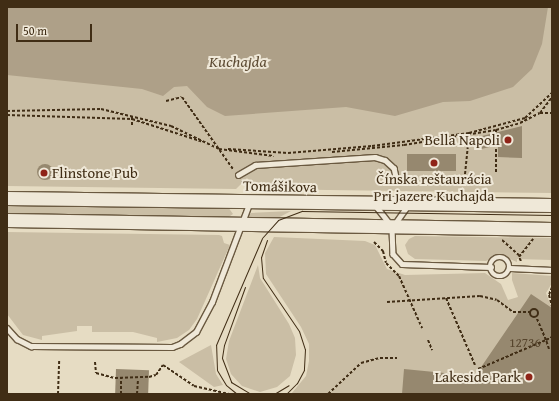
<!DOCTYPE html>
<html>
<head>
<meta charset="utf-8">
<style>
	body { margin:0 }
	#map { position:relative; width:559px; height:401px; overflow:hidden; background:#e6dcc3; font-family:"Gentium Book Plus",serif }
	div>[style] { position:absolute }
	.green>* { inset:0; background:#cabea5 }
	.water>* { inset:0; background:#aea088 }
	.building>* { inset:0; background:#96886f; transform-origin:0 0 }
	.round { border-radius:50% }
	.path>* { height:2px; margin-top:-1px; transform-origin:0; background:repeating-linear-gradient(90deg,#402d15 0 3px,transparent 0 5px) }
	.path>.ring { margin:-1px; padding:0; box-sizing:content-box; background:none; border:2px solid #402d15; border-radius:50% }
	.roads { filter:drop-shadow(1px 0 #6a5940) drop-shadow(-1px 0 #6a5940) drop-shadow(0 1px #6a5940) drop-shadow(0 -1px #6a5940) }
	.lane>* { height:4.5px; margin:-2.25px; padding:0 2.25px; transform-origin:2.25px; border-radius:2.25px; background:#efe8d8 }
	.lane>.ring { margin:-2.25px; padding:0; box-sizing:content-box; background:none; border:4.5px solid #efe8d8; border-radius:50% }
	.secondary>* { height:13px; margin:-6.5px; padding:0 6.5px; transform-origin:6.5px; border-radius:6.5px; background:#efe8d8 }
	.tram>* { height:1px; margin:-0.5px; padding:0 0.5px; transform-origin:0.5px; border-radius:0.5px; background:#402d15 }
	.dots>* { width:11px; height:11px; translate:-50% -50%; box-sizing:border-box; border:2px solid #efe8d8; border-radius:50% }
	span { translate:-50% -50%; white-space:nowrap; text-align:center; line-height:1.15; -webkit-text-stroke:4px #efe8d8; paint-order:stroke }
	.number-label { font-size:13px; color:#56442c }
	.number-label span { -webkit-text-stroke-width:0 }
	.poi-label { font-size:15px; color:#402d15 }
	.right { translate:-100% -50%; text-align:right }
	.left { translate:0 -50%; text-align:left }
	.street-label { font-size:15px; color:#402d15 }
	.water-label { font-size:16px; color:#5c4a32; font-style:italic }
	.frame { position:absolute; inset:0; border:8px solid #402d15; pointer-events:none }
	.scale { position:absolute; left:16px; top:24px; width:76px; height:18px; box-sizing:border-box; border:2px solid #402d15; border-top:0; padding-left:5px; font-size:12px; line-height:14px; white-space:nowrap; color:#402d15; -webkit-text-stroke:3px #efe8d8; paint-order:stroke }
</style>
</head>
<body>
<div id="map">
	<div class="green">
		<i style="clip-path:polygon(7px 7px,552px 7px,552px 193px,256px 189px,247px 178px,236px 189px,7px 186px)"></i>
		<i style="clip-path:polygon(7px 204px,228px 207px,233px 214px,227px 218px,7px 214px)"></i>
		<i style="clip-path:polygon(291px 211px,276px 219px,244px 219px,251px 213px)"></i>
		<i style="clip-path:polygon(7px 232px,219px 235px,222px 236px,224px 243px,230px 245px,197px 319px,189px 330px,177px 338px,157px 342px,157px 338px,133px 332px,92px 332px,92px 326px,77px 326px,77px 331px,42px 336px,42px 340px,23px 335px,7px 314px)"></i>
		<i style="clip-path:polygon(415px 236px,552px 238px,552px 260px,517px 259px,517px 262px,500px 255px,486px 261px,415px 259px,408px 254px,405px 245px,409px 239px)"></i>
		<i style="clip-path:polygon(274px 237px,365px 241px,375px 245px,387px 269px,405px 275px,485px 273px,501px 284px,508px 300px,518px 297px,512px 280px,512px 273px,552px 276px,552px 283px,546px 293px,552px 309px,552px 394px,291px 394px,306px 376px,309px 361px,309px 344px,301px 327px,266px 274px,265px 253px)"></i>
		<i style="clip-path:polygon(258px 265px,260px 278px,289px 324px,295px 338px,296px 355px,290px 376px,277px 387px,260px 392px,242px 386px,231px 374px,226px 359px,229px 341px)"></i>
		<i style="clip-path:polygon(211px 345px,216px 374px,223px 385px,214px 387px,179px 362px)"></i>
	</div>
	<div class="water">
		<i style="clip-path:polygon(7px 7px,548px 7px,542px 44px,532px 69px,513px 87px,470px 101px,443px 102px,395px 116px,346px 107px,225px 116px,207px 107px,187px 86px,174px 87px,163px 96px,142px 89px,7px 75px)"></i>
	</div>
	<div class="building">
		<i style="clip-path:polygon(522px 126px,522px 158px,498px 157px,498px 145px,477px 150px,474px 138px)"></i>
		<i style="left:407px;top:154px;width:49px;height:17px"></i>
		<i class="round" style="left:37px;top:164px;width:16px;height:16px"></i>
		<i style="clip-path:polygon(531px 294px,552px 308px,552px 394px,402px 394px,404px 369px,475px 376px)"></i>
		<i style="left:116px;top:369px;width:33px;height:25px;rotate:2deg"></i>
	</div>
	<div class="path">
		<i style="left:166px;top:101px;width:16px;rotate:-14deg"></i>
		<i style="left:182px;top:97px;width:88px;rotate:54.7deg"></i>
		<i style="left:7px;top:111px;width:94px;rotate:-1.2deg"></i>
		<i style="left:101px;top:109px;width:72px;rotate:13.7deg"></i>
		<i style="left:171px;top:126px;width:53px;rotate:25.6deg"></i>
		<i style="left:219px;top:149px;width:55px;rotate:7.3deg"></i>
		<i style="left:540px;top:113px;width:12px"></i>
		<i style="left:7px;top:115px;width:125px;rotate:1.8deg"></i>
		<i style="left:132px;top:119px;width:75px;rotate:17.9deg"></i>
		<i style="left:132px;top:125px;width:10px;rotate:-90deg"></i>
		<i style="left:228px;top:149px;width:60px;rotate:3.8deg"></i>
		<i style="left:288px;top:153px;width:84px;rotate:-4.8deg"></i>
		<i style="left:372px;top:146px;width:98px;rotate:-7.6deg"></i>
		<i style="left:469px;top:133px;width:58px;rotate:-15deg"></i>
		<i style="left:525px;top:118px;width:37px;rotate:-43deg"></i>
		<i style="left:332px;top:152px;width:72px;rotate:-5.6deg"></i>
		<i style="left:404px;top:145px;width:93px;rotate:-9.3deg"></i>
		<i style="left:496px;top:130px;width:25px;rotate:-16deg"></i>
		<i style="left:520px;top:123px;width:22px;rotate:-27deg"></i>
		<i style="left:540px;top:113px;width:20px;rotate:-53deg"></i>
		<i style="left:496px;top:172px;width:42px;rotate:-90deg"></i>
		<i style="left:242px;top:181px;width:11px;rotate:52deg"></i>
		<i style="left:464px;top:184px;width:49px;rotate:-84.2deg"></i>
		<i style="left:502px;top:240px;width:24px;rotate:42deg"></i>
		<i style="left:374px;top:242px;width:13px;rotate:45deg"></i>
		<i style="left:383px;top:251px;width:12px;rotate:76deg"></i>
		<i style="left:386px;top:263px;width:18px;rotate:45deg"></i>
		<i style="left:399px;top:276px;width:57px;rotate:66.1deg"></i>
		<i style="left:521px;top:261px;width:4px;rotate:-117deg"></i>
		<i style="left:519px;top:257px;width:23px;rotate:-52deg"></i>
		<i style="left:552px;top:287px;width:9px;rotate:111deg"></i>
		<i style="left:549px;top:295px;width:11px;rotate:75deg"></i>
		<i style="left:446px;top:298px;width:73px;rotate:66.6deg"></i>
		<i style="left:387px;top:302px;width:93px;rotate:-3.7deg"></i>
		<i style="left:480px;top:296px;width:17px;rotate:13deg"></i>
		<i style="left:497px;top:300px;width:20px;rotate:37deg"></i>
		<i style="left:513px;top:312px;width:17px"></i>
		<i class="ring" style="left:530px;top:309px;width:6px;height:6px"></i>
		<i style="left:428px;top:340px;width:11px;rotate:68deg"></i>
		<i style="left:549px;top:349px;width:9px;rotate:-108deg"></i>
		<i style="left:546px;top:340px;width:7px;rotate:-27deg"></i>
		<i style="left:95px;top:362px;width:11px;rotate:85deg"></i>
		<i style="left:96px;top:373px;width:20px;rotate:15deg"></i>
		<i style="left:115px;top:378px;width:34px;rotate:-2deg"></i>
		<i style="left:149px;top:377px;width:7px;rotate:-16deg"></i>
		<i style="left:156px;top:375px;width:12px;rotate:-55deg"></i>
		<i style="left:163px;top:365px;width:37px;rotate:34deg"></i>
		<i style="left:194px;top:386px;width:36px;rotate:13deg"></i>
		<i style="left:478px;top:369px;width:74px;rotate:-23.1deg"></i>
		<i style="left:546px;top:340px;width:25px;rotate:-113deg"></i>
		<i style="left:58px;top:394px;width:33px;rotate:-88deg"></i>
		<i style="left:121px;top:394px;width:16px;rotate:-90deg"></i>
		<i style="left:137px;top:394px;width:15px;rotate:-86deg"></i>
		<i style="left:328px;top:394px;width:45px;rotate:-43.2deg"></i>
		<i style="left:361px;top:363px;width:20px;rotate:-15deg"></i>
		<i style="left:380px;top:358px;width:17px"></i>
	</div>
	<div class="roads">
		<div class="lane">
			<i style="left:238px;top:175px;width:20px;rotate:-30deg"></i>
			<i style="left:255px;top:165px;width:120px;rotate:-3.8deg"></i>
			<i style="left:375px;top:157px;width:10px;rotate:17deg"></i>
			<i style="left:385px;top:160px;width:12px;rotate:42deg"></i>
			<i style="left:394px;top:168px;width:13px;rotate:77deg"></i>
			<i style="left:376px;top:206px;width:23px;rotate:52deg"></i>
			<i style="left:394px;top:225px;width:24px;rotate:-55deg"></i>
			<i style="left:392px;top:228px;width:26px;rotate:88deg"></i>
			<i style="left:393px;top:254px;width:13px;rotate:48deg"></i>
			<i style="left:402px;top:264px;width:89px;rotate:1.9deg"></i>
			<i class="ring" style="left:490px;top:257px;width:15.5px;height:15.5px"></i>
			<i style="left:510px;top:268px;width:42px;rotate:2.7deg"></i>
			<i style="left:7px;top:328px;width:15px;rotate:48deg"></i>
			<i style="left:17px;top:339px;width:16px;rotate:27deg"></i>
			<i style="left:31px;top:346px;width:141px;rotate:0.4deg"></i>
			<i style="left:172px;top:347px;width:9px;rotate:-21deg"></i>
			<i style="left:180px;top:344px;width:20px;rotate:-37deg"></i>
			<i style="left:196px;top:332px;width:34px;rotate:-62deg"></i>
			<i style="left:212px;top:302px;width:105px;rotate:-69.3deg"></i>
		</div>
		<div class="secondary">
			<i style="left:7px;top:198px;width:545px;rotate:0.74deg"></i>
			<i style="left:7px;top:220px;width:545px;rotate:0.95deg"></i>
		</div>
	</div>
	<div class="tram">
		<i style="left:267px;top:240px;width:18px;rotate:109deg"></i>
		<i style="left:261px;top:257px;width:21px;rotate:85deg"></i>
		<i style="left:263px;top:278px;width:64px;rotate:55.8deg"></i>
		<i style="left:299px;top:331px;width:19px;rotate:72deg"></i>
		<i style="left:305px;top:349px;width:21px;rotate:93deg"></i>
		<i style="left:304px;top:370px;width:15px;rotate:118deg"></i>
		<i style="left:297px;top:383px;width:16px;rotate:135deg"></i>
		<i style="left:245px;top:287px;width:62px;rotate:109.9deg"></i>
		<i style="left:224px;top:345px;width:13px;rotate:99deg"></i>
		<i style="left:222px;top:358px;width:26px;rotate:69deg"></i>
		<i style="left:231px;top:382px;width:23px;rotate:31deg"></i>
		<i style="left:237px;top:394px;width:14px;rotate:-141deg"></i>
		<i style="left:226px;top:385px;width:17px;rotate:-121deg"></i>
		<i style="left:217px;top:370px;width:25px;rotate:-92deg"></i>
		<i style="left:216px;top:345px;width:116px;rotate:-66.7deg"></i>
		<i style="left:262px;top:238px;width:24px;rotate:-48deg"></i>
		<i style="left:278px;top:220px;width:26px;rotate:-21deg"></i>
		<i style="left:302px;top:211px;width:250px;rotate:0.9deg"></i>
		<i style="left:274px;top:394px;width:17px;rotate:-31deg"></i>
	</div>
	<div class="dots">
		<i style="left:508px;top:140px;background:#8f2418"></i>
		<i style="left:434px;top:163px;background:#8f2418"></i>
		<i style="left:44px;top:173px;background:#8f2418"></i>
		<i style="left:529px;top:377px;background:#8f2418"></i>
	</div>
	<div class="number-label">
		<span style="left:525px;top:343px">12736</span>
	</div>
	<div class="poi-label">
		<span class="right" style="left:500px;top:140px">Bella Napoli</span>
		<span class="left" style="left:52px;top:173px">Flinstone Pub</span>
		<span style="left:434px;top:187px">Čínska reštaurácia<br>Pri jazere Kuchajda</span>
		<span class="right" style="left:521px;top:377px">Lakeside Park</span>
	</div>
	<div class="street-label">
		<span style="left:280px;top:186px;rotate:1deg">Tomášikova</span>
	</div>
	<div class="water-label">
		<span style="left:238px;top:61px">Kuchajda</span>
	</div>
	<div class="frame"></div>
	<div class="scale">50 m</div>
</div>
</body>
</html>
